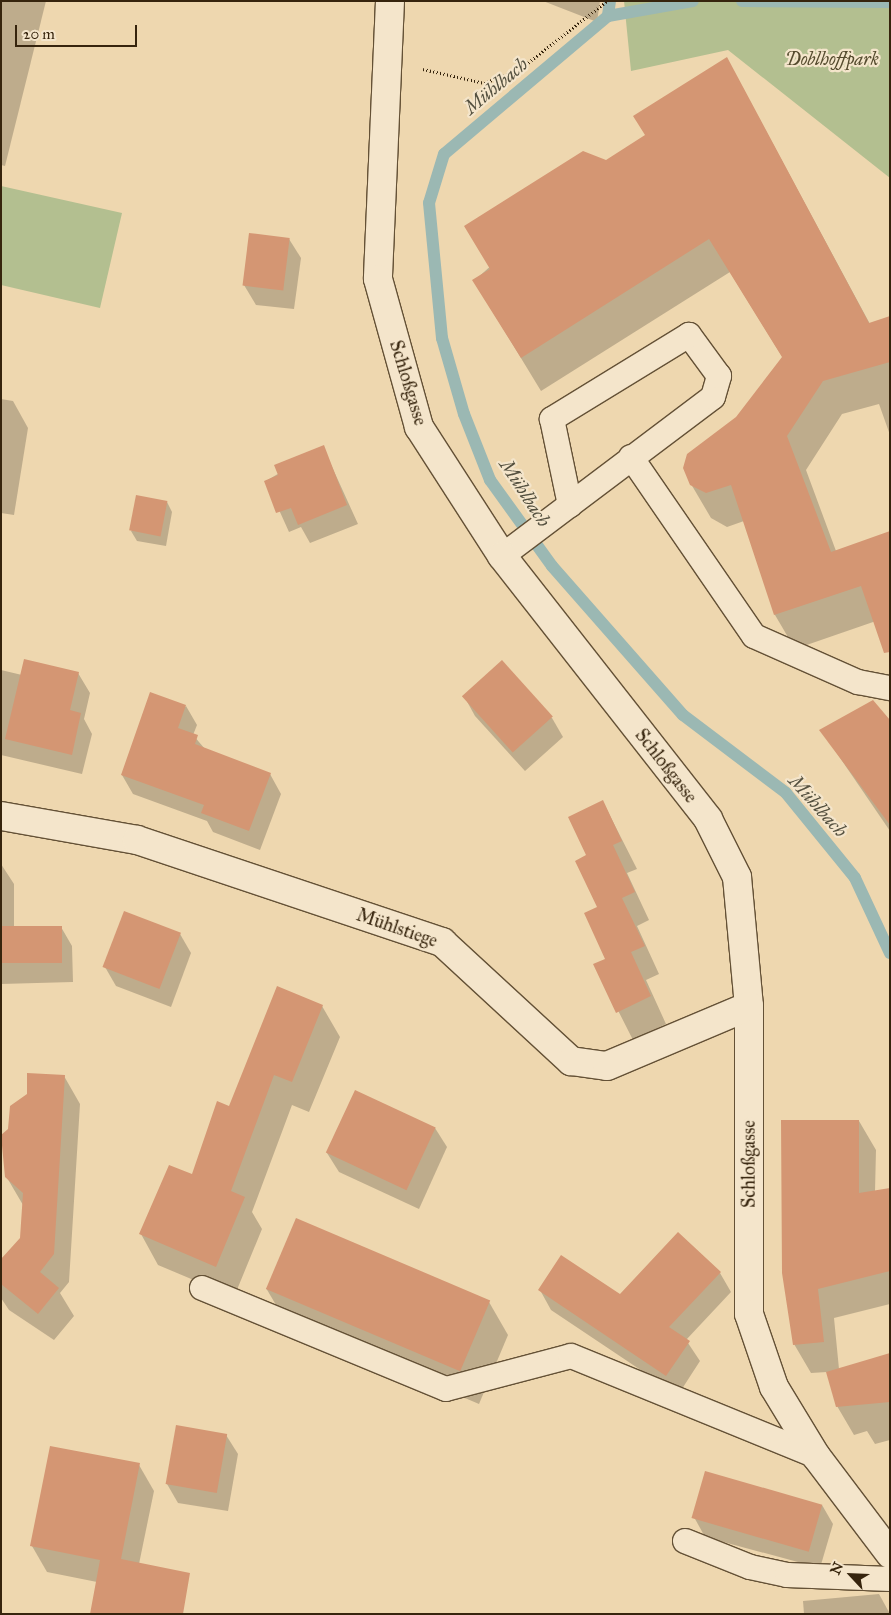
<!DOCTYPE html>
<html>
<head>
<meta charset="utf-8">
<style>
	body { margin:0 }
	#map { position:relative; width:891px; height:1615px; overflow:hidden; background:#eed7af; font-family:"IM FELL Great Primer",serif }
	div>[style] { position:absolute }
	.green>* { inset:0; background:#b3bf90 }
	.shadow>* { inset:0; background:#0003 }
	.stream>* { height:12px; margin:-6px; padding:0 6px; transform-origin:6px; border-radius:6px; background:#9bb8b3 }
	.building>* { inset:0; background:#d49673; transform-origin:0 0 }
	.path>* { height:3px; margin-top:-1.5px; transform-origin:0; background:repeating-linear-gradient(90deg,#36240d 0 1px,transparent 0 3.5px) }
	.roads { filter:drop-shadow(1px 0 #645136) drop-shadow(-1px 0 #645136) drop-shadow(0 1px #645136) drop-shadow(0 -1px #645136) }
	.lane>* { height:24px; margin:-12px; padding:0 12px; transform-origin:12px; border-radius:12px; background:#f4e5cb }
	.street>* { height:28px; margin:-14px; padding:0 14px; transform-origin:14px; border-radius:14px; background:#f4e5cb }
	span { translate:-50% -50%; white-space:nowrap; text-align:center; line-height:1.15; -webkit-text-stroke:4.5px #f4e5cb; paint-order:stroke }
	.park-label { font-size:18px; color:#554b2e; font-style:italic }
	.street-label { font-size:18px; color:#36240d }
	.water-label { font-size:19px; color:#54503f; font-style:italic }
	.frame { position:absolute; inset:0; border:2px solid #36240d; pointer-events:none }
	.north { position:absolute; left:826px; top:1550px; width:50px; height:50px; -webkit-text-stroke:4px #f4e5cb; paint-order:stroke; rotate:295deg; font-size:14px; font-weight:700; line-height:20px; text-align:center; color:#36240d }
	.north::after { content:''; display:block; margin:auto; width:18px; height:22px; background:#36240d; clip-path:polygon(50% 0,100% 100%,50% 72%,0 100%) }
	.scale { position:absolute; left:15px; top:25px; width:122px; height:22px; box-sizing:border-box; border:2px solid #36240d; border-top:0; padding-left:6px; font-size:15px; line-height:18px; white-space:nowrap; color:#36240d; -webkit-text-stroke:4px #f4e5cb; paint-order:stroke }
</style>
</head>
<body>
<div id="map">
	<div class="green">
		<i style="clip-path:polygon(624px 1px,890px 1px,890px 178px,728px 50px,631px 71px)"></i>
		<i style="clip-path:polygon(1px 186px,122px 213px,100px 308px,1px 285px)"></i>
	</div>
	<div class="shadow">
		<i style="clip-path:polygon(1px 1px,46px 1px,5px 166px,1px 165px)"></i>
		<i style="clip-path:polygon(543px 1px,600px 1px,597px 22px)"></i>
		<i style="clip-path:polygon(727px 59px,870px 324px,890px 317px,890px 435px,879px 404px,842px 414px,806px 470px,836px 551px,890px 533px,876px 621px,795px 649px,775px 615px,744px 521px,727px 527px,711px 518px,691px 484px,783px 358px,730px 272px,541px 391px,474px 281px,606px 162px,646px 136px)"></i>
		<i style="clip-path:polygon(289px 239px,301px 258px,294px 309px,256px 305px,244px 285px)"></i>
		<i style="clip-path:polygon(1px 399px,13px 401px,28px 428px,14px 515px,1px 513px)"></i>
		<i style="clip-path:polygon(323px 447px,358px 524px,310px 543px,301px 527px,289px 532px,266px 481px)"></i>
		<i style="clip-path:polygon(167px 502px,172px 512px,166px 546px,137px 541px,131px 531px)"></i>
		<i style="clip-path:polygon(1px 670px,22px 675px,78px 673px,90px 693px,84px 719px,92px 734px,82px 774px,1px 755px)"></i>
		<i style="clip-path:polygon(464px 696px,552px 718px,563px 737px,525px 771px,475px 716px)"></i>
		<i style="clip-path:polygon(186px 706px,197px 725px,193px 735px,205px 749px,270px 774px,281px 794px,260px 850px,213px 832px,207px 821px,133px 794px,122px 775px)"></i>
		<i style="clip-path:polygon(890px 722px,890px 831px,821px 730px)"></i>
		<i style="clip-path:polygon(603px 802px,637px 869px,627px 873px,649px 920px,637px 926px,659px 974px,646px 980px,666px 1024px,633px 1040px,595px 965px,607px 959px,588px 856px)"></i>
		<i style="clip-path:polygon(1px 864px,14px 884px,14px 928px,61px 927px,72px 946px,73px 982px,1px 984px)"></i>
		<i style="clip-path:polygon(180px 934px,191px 953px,171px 1007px,116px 986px,105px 967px)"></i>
		<i style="clip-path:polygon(322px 1006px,340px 1037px,309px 1112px,292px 1105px,252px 1212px,262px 1229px,234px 1297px,158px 1265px,141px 1234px,192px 1176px,230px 1107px)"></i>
		<i style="clip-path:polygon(64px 1076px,80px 1104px,69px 1282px,60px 1293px,74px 1316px,54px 1340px,9px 1310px,1px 1298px,1px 1261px,21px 1238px,23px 1205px,6px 1176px)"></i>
		<i style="clip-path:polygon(859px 1121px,876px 1150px,875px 1192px,890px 1190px,890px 1304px,834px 1318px,839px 1369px,890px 1354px,890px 1440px,875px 1444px,867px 1431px,854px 1435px,837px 1406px,827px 1372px,811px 1373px,794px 1344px)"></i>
		<i style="clip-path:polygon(435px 1128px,447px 1147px,419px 1209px,339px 1172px,327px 1153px)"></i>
		<i style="clip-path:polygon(720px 1273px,731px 1292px,686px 1340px,700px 1361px,678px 1395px,551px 1310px,540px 1290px,620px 1296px)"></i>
		<i style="clip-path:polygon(266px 1288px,489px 1302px,508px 1335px,479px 1404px,286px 1322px)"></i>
		<i style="clip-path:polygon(226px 1435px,238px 1454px,228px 1511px,178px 1503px,167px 1484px)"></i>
		<i style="clip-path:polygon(139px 1465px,154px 1491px,139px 1564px,97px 1582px,47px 1572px,32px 1546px)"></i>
		<i style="clip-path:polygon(822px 1505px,833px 1524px,820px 1568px,705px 1537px,694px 1517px)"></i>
		<i style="clip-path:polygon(879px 1594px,890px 1614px,804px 1614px,803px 1601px)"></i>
	</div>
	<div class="stream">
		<i style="left:610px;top:1px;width:15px;rotate:98deg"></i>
		<i style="left:608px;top:16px;width:214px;rotate:139.9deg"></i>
		<i style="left:444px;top:154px;width:51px;rotate:107deg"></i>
		<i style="left:429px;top:203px;width:136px;rotate:84.5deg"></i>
		<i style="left:442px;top:338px;width:79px;rotate:73.9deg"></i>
		<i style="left:464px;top:414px;width:71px;rotate:68.5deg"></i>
		<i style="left:490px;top:480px;width:106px;rotate:54.2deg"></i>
		<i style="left:552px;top:566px;width:198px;rotate:48.7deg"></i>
		<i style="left:683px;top:715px;width:129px;rotate:37.1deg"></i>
		<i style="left:786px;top:793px;width:109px;rotate:50.9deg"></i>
		<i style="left:855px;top:878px;width:83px;rotate:65deg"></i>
		<i style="left:742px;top:1px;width:148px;rotate:0.4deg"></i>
		<i style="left:608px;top:16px;width:86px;rotate:-10deg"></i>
	</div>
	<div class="building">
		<i style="clip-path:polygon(727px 57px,869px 323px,890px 316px,890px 362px,823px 381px,787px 436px,831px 552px,890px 531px,890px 652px,884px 653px,861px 586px,774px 615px,731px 485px,706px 493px,690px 485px,683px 468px,687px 454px,736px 417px,782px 357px,709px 239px,521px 358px,472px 280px,490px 269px,464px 226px,583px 151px,606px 160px,645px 135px,633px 116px)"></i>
		<i style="left:249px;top:233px;width:41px;height:53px;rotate:7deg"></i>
		<i style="clip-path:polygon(324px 445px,347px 505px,298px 525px,291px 508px,276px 513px,264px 481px,278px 475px,274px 465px)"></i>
		<i style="left:136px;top:495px;width:32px;height:36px;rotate:11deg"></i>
		<i style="clip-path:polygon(24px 659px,79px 672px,70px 710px,81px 713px,72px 755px,5px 739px)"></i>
		<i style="left:502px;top:660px;width:76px;height:54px;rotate:48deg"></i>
		<i style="clip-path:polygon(150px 692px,186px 705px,178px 728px,198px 735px,195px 744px,271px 773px,249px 831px,201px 813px,204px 805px,121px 775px)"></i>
		<i style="clip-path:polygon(873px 700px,890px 720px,890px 825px,819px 730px)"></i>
		<i style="clip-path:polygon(603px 800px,622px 841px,613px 845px,635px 892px,622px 898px,645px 946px,631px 952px,651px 996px,616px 1013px,593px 964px,605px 959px,584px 913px,597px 907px,575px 861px,586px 855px,568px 817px)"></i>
		<i style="left:124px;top:911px;width:61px;height:60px;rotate:21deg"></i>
		<i style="left:62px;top:926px;width:37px;height:61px;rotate:90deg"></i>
		<i style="clip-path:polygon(277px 986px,323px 1005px,292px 1082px,274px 1075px,231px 1191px,245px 1197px,216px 1267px,139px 1234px,169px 1165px,192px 1174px,217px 1101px,229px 1106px)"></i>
		<i style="clip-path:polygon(27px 1073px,65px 1075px,54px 1254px,40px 1272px,59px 1288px,38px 1314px,1px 1284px,1px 1259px,20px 1238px,23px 1193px,5px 1177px,1px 1135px,8px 1129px,10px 1106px,27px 1094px)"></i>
		<i style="left:355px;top:1090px;width:89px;height:69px;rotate:25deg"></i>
		<i style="clip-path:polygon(781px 1120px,859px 1120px,859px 1193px,890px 1188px,890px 1271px,818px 1289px,824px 1342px,793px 1345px,782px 1273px)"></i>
		<i style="left:296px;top:1218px;width:211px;height:77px;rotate:23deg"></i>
		<i style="clip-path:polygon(678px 1232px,721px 1272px,669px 1327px,690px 1341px,666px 1376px,538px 1290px,561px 1255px,620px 1294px)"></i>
		<i style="clip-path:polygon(890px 1353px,890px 1402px,836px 1407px,826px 1372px)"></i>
		<i style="left:176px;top:1425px;width:52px;height:60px;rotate:10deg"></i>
		<i style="clip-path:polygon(50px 1446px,140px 1463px,121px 1559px,190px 1573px,183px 1614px,90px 1614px,100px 1560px,30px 1546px)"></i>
		<i style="left:705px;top:1471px;width:122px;height:49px;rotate:16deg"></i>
	</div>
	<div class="path">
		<i style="left:423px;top:69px;width:63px;rotate:12.9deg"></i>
		<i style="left:484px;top:83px;width:39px;rotate:-21deg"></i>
		<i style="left:520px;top:69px;width:110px;rotate:-38deg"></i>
	</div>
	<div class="roads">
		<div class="lane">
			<i style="left:631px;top:457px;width:217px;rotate:55.5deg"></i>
			<i style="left:754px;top:636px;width:114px;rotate:23.9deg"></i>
			<i style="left:858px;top:682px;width:33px;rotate:11deg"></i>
			<i style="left:502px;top:556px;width:264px;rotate:-37deg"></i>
			<i style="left:713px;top:397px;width:22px;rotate:-74deg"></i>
			<i style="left:719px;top:376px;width:51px;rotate:-126.2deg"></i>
			<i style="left:689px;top:335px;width:161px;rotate:148.5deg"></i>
			<i style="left:552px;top:419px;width:88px;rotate:78.2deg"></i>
			<i style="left:202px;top:1288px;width:264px;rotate:22.5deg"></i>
			<i style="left:446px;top:1389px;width:129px;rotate:-14.8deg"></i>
			<i style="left:571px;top:1356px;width:265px;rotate:22.2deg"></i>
			<i style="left:685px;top:1541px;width:70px;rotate:21.8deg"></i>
			<i style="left:750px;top:1567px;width:38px;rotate:12deg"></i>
			<i style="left:787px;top:1575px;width:103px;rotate:2.2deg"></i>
		</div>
		<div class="street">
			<i style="left:390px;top:1px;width:278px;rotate:92.5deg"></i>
			<i style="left:378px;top:279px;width:154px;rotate:74.5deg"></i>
			<i style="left:419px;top:427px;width:153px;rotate:57.2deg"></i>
			<i style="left:502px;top:556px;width:334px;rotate:51.9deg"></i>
			<i style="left:708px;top:819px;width:65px;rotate:63.4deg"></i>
			<i style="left:737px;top:877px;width:130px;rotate:84.7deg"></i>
			<i style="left:749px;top:1006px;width:308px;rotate:90deg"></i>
			<i style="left:749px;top:1314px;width:77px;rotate:71.1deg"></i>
			<i style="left:774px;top:1387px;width:81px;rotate:58.7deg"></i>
			<i style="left:816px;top:1456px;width:123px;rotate:52.9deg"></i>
			<i style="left:1px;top:816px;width:138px;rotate:10deg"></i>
			<i style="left:137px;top:840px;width:322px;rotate:18.5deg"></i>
			<i style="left:442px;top:942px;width:176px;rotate:42.7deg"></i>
			<i style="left:571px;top:1061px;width:36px;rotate:8deg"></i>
			<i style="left:607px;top:1066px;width:154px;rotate:-22.9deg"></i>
		</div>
	</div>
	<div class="park-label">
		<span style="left:832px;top:59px">Doblhoffpark</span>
	</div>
	<div class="street-label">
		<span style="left:408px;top:383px;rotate:73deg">Schloßgasse</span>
		<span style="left:666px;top:766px;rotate:52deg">Schloßgasse</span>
		<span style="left:397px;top:928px;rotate:19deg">Mühlstiege</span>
		<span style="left:749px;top:1164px;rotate:-90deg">Schloßgasse</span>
	</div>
	<div class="water-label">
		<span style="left:496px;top:86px;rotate:-40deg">Mühlbach</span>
		<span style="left:525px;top:493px;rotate:57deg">Mühlbach</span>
		<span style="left:818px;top:806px;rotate:48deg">Mühlbach</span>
	</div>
	<div class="frame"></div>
	<div class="north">N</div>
	<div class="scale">20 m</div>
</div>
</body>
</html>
